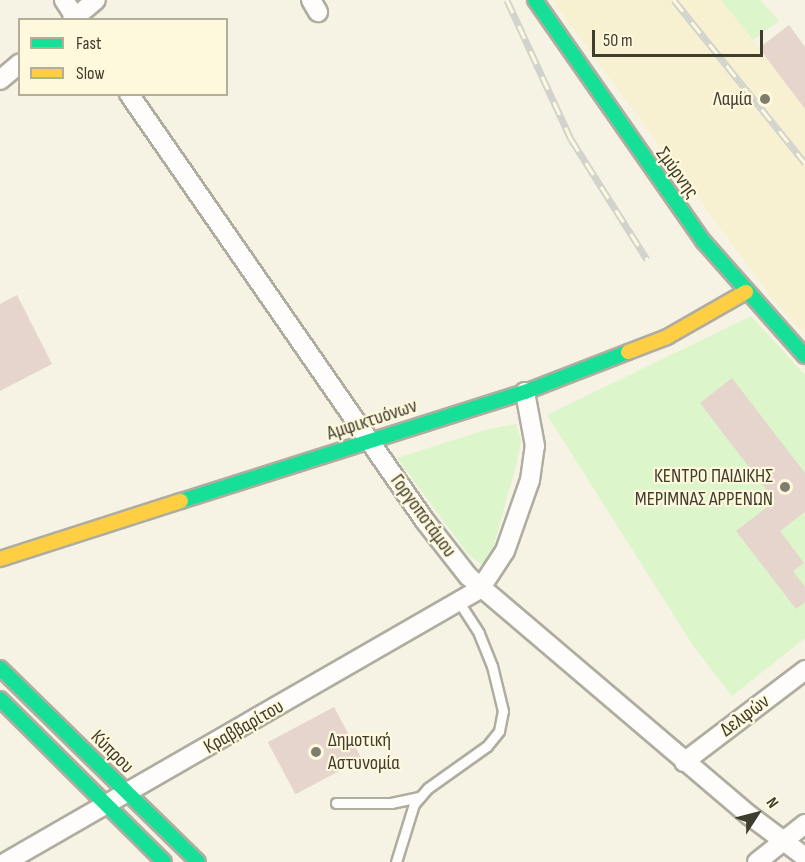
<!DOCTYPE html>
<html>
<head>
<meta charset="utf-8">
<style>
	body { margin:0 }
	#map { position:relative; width:805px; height:862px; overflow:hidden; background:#f6f3e4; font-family:"Sofia Sans Condensed",sans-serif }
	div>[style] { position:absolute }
	.built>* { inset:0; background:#f7f1d2 }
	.green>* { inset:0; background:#dcf5ca }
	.building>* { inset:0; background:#e5d5cc; transform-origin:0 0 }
	.roads { filter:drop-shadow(2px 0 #afada0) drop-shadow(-2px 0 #afada0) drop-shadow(0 2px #afada0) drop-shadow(0 -2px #afada0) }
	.lane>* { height:9px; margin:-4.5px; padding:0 4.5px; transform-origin:4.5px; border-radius:4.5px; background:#fefdfb }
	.street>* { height:18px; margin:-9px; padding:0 9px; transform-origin:9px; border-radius:9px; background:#fefdfb }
	.fast>* { height:14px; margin:-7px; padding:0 7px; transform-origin:7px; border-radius:7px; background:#16e098 }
	.slow>* { height:14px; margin:-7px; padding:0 7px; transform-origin:7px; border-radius:7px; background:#ffcf43 }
	.rail>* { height:7px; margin-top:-3.5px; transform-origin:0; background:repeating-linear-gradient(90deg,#fef9dc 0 14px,#d3d3ce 0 28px); box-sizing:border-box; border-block:2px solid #d3d3ce }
	.dots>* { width:16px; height:16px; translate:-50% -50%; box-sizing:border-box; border:3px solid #fef9dc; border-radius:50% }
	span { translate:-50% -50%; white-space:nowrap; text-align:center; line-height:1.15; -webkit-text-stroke:4.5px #fef9dc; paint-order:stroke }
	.poi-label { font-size:20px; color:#403d2f }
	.right { translate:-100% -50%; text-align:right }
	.left { translate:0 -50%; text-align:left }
	.street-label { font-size:20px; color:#403d2f }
	.legend { position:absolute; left:18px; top:18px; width:210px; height:78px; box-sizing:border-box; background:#fef9dc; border:2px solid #b2ae97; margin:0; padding:8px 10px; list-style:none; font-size:18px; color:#403d2f }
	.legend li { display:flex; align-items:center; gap:12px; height:30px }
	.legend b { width:30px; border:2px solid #b2ae97 }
	.north { position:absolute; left:727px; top:784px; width:60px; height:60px; -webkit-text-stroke:4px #fef9dc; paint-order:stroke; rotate:54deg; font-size:16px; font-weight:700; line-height:24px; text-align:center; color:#403d2f }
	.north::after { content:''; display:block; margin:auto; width:21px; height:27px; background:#403d2f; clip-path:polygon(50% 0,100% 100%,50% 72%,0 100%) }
	.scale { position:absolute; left:592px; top:30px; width:171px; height:27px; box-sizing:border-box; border:3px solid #403d2f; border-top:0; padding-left:8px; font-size:18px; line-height:21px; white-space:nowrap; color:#403d2f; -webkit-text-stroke:4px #fef9dc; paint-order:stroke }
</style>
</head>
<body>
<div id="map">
	<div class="built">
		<i style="clip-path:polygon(552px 0,721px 0,759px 48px,805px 109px,805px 335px,770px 296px)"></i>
	</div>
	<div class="green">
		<i style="clip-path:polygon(721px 0,760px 0,779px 21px,753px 40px)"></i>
		<i style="clip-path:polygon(751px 316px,805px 375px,805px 638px,732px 696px,694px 647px,547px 415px)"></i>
		<i style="clip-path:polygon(516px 424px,521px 440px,517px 462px,493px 548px,483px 566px,468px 554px,397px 458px,489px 429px)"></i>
	</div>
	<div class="building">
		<i style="clip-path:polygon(789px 25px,805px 47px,805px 109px,759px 48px)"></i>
		<i style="clip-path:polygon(17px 295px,52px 364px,0 391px,0 304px)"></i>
		<i style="clip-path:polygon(732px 378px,805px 473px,805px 512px,780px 531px,804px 563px,793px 571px,805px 587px,805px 602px,796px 609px,736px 531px,775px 501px,700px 403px)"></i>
		<i style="left:334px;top:707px;width:59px;height:75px;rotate:62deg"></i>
	</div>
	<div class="roads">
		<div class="lane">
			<i style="left:336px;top:803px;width:55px"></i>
			<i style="left:391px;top:803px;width:30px;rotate:-12deg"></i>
			<i style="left:396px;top:862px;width:61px;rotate:-72.8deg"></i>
			<i style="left:414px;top:804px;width:21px;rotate:-49deg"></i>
			<i style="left:428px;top:788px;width:72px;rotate:-35.4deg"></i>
			<i style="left:487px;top:746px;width:19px;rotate:-51deg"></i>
			<i style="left:499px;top:731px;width:20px;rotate:-79deg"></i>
			<i style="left:503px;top:711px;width:46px;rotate:-103.7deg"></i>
			<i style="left:492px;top:666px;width:35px;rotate:-112deg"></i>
			<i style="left:479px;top:633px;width:35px;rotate:-123deg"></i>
		</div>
		<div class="street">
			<i style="left:64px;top:0;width:24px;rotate:57deg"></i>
			<i style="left:311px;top:0;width:14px;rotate:60deg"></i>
			<i style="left:72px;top:20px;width:31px;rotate:-40deg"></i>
			<i style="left:0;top:80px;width:26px;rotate:-40deg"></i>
			<i style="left:129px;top:94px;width:520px;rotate:55.27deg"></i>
			<i style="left:425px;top:521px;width:70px;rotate:52deg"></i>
			<i style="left:468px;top:576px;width:369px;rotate:40.4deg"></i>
			<i style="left:749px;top:815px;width:70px;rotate:36.9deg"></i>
			<i style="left:684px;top:762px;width:152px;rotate:-37.2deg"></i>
			<i style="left:6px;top:862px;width:547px;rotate:-29.94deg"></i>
			<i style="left:480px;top:589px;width:45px;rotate:-56.7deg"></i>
			<i style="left:505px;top:551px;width:75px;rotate:-70.6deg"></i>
			<i style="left:530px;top:480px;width:34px;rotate:-82deg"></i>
			<i style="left:535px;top:446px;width:55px;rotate:-100.5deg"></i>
			<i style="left:757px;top:862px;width:61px;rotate:-38.4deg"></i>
		</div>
		<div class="fast">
			<i style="left:535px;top:0;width:295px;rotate:55.1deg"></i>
			<i style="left:704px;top:242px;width:152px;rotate:48.5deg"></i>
			<i style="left:181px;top:501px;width:361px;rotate:-17.6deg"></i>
			<i style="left:525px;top:392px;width:110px;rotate:-21.2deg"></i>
			<i style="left:0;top:668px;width:277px;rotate:44.4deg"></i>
			<i style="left:0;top:699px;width:231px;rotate:44.8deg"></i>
		</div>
		<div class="slow">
			<i style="left:628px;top:352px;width:42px;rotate:-21deg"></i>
			<i style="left:667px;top:337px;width:91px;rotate:-29.7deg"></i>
			<i style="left:0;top:559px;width:190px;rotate:-17.8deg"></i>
		</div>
	</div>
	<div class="rail">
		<i style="left:507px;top:0;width:153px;rotate:65.3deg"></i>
		<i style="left:571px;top:139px;width:142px;rotate:57.7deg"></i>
		<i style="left:674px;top:0;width:209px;rotate:51.2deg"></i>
	</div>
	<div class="dots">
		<i style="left:765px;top:99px;background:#807d6e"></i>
		<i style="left:785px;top:487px;background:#807d6e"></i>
		<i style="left:316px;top:752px;background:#807d6e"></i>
	</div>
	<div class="poi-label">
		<span class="right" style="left:752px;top:99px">Λαμία</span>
		<span class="right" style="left:773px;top:488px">ΚΕΝΤΡΟ ΠΑΙΔΙΚΗΣ<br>ΜΕΡΙΜΝΑΣ ΑΡΡΕΝΩΝ</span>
		<span class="left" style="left:328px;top:752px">Δημοτική<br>Αστυνομία</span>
	</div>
	<div class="street-label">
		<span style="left:677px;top:173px;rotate:54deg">Σμύρνης</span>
		<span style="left:372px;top:420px;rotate:-18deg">Αμφικτυόνων</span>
		<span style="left:423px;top:516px;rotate:54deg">Γοργοποτάμου</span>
		<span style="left:745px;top:716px;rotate:-37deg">Δελφών</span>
		<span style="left:244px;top:727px;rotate:-30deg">Κραββαρίτου</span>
		<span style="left:112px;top:752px;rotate:45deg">Κύπρου</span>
	</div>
	<ul class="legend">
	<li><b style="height:8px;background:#16e098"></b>Fast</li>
	<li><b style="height:8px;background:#ffcf43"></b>Slow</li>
	</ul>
	<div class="north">N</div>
	<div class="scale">50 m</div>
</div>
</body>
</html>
